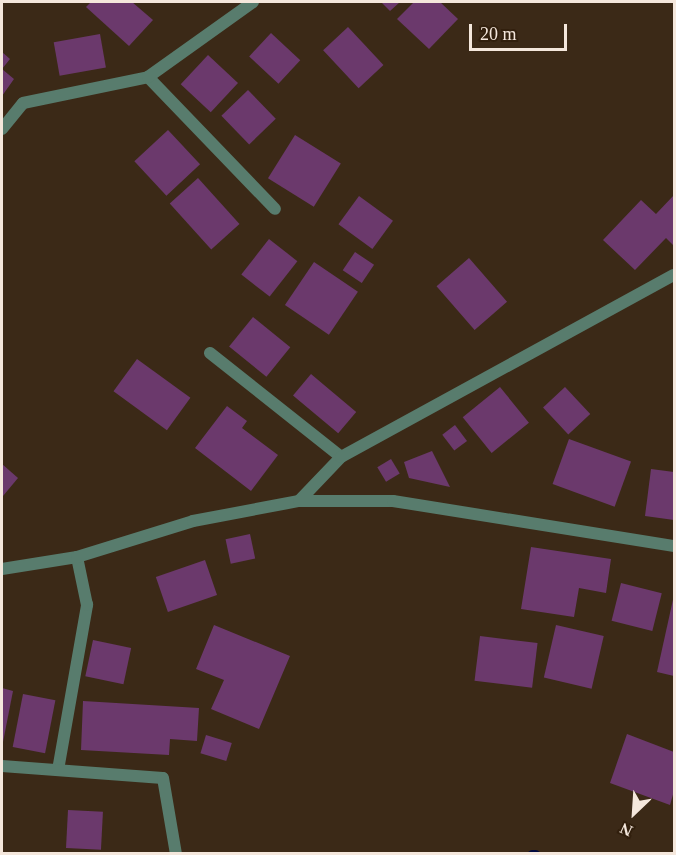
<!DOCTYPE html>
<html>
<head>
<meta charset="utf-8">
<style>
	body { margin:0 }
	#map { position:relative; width:676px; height:855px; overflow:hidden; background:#3b2917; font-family:Georgia,serif }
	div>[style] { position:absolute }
	.stream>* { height:9px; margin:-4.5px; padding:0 4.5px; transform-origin:4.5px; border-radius:4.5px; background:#000a3e }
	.building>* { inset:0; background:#6b396c; transform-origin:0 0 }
	.service>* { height:12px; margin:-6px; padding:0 6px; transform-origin:6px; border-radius:6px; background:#587c6d }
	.minor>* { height:12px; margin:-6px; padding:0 6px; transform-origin:6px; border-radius:6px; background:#587c6d }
	.tertiary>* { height:12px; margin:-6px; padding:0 6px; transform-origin:6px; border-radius:6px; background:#587c6d }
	span { translate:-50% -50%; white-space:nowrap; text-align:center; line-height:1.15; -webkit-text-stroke:5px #311f0d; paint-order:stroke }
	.frame { position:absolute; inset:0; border:3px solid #f4e7dc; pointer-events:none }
	.north { position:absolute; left:604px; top:783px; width:60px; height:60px; -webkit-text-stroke:4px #311f0d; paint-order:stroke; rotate:205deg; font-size:16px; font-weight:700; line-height:24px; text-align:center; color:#f4e7dc }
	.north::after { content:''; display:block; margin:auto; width:21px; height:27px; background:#f4e7dc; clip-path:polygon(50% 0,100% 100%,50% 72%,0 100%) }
	.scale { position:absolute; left:469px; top:24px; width:98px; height:27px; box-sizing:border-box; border:3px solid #f4e7dc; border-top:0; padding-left:8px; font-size:18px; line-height:21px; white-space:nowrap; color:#f4e7dc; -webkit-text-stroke:4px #311f0d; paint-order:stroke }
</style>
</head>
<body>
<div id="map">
	<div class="stream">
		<i style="left:532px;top:854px;width:3px"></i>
	</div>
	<div class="building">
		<i style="clip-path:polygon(91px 2px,132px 2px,153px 20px,129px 46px,86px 7px)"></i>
		<i style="clip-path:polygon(381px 2px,400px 2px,390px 11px)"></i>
		<i style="clip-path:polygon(414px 2px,440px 2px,458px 19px,429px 49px,397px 19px)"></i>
		<i style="left:348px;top:27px;width:52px;height:34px;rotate:47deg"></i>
		<i style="left:271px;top:33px;width:40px;height:32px;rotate:43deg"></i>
		<i style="left:100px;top:34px;width:34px;height:47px;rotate:80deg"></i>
		<i style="clip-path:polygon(2px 52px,10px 59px,2px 69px,14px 79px,2px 96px)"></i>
		<i style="left:208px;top:55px;width:41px;height:40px;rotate:43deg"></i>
		<i style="left:248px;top:90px;width:40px;height:37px;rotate:46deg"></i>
		<i style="left:168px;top:130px;width:47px;height:46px;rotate:47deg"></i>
		<i style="left:295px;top:135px;width:54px;height:51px;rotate:32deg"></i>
		<i style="left:198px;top:178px;width:62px;height:38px;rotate:48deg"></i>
		<i style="clip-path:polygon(674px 195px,674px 246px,666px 238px,635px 270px,603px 240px,641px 200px,656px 214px)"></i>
		<i style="left:359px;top:196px;width:42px;height:35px;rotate:36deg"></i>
		<i style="left:269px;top:239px;width:36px;height:45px;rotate:38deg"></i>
		<i style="left:355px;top:252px;width:23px;height:22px;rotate:34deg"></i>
		<i style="left:469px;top:258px;width:58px;height:43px;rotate:49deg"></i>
		<i style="left:314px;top:262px;width:53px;height:52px;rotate:34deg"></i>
		<i style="left:253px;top:317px;width:48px;height:38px;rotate:39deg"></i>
		<i style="left:137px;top:359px;width:66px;height:40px;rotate:36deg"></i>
		<i style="left:311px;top:374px;width:59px;height:28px;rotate:40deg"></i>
		<i style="left:500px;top:387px;width:46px;height:48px;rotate:51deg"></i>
		<i style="left:565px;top:387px;width:37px;height:30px;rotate:47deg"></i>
		<i style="clip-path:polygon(227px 406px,247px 421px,242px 428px,278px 455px,251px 491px,195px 448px)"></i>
		<i style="left:455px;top:425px;width:20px;height:16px;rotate:53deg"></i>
		<i style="left:569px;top:439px;width:66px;height:48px;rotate:20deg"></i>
		<i style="clip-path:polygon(432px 451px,450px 487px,409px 478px,404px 462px)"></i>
		<i style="left:391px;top:459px;width:17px;height:16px;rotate:59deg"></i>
		<i style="clip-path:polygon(2px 464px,18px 478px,3px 496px,2px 494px)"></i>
		<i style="clip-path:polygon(651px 469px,674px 472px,674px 520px,645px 516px)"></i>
		<i style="left:250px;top:534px;width:25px;height:25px;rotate:78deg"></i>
		<i style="clip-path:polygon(531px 547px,611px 559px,606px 593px,579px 588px,574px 617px,521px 609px)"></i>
		<i style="left:205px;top:560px;width:37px;height:52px;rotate:71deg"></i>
		<i style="left:621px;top:583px;width:42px;height:39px;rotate:14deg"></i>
		<i style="clip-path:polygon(674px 595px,674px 676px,657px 672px)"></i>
		<i style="clip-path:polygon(214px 625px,290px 656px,259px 729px,211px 709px,224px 680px,196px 669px)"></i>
		<i style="left:556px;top:625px;width:49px;height:54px;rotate:13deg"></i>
		<i style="left:480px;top:636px;width:58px;height:45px;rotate:7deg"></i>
		<i style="left:93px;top:640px;width:39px;height:37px;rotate:12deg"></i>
		<i style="clip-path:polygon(2px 688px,13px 691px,3px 742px,2px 742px)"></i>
		<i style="left:23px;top:694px;width:33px;height:54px;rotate:11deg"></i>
		<i style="clip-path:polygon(83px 701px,199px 708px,197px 741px,170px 739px,169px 755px,81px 750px)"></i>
		<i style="clip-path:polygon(627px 734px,674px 752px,674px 791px,670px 805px,610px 783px)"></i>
		<i style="left:206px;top:735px;width:27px;height:19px;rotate:17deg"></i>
		<i style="left:68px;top:810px;width:35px;height:38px;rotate:3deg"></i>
	</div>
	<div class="service">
		<i style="left:58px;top:770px;width:168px;rotate:-80deg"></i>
		<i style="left:87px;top:605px;width:49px;rotate:-101.8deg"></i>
	</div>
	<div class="minor">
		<i style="left:148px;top:77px;width:183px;rotate:46.1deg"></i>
		<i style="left:2px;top:129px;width:33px;rotate:-51deg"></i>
		<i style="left:23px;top:103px;width:128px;rotate:-11.7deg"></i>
		<i style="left:148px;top:77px;width:129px;rotate:-35.5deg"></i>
		<i style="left:210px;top:353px;width:167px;rotate:38.4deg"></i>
		<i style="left:299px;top:501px;width:61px;rotate:-46.3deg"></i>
		<i style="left:341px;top:457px;width:379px;rotate:-28.7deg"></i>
		<i style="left:2px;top:766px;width:161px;rotate:4.3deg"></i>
		<i style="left:163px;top:778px;width:77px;rotate:80.3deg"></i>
	</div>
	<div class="tertiary">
		<i style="left:2px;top:569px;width:76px;rotate:-9.1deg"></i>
		<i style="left:77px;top:557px;width:121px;rotate:-17.2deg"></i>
		<i style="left:193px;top:521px;width:108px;rotate:-10.7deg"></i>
		<i style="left:299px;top:501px;width:94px"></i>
		<i style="left:393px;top:501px;width:285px;rotate:9.1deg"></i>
	</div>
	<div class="frame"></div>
	<div class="north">N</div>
	<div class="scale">20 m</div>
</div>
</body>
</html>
